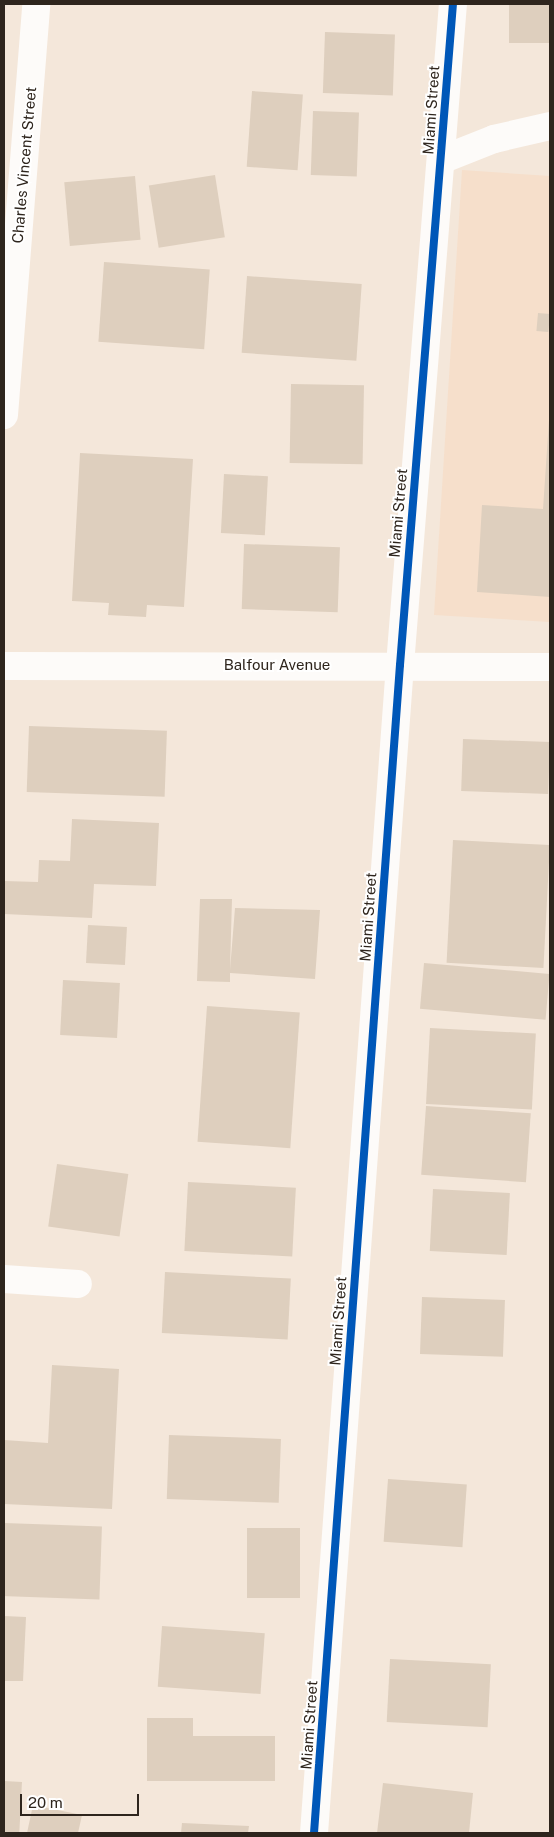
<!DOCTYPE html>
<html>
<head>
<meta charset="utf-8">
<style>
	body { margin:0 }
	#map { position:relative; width:554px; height:1837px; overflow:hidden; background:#f4e7da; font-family:"Public Sans",sans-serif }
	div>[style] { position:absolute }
	.built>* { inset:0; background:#f6dfcb }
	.building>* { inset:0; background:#decfbe; transform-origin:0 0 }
	.minor>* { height:28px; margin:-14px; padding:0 14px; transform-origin:14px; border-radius:14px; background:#fdfbf9 }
	.cycleway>* { height:8px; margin:-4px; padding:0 4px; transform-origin:4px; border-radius:4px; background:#0057b8 }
	span { translate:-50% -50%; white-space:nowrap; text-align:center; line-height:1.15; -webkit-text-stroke:4px #fff; paint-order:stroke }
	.street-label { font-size:15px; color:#2e251d }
	.frame { position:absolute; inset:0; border:5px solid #2e251d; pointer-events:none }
	.scale { position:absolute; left:20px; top:1794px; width:119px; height:22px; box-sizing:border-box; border:2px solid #2e251d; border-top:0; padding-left:6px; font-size:15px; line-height:18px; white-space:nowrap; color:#2e251d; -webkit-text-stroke:4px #fff; paint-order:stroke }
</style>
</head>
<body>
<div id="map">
	<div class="built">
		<i style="clip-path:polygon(462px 170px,550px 176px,550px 622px,434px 615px)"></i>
	</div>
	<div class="building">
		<i style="left:509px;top:4px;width:41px;height:39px"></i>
		<i style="left:325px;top:32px;width:70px;height:61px;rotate:2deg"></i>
		<i style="left:252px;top:91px;width:51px;height:76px;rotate:4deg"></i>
		<i style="left:313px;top:111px;width:46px;height:64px;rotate:2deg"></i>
		<i style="left:215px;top:175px;width:63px;height:67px;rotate:81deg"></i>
		<i style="left:135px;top:176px;width:64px;height:71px;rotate:85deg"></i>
		<i style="left:104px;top:262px;width:106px;height:80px;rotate:4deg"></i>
		<i style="left:247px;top:276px;width:115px;height:77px;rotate:4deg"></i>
		<i style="left:538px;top:313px;width:12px;height:18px;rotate:5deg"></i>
		<i style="left:291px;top:384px;width:73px;height:79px;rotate:1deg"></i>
		<i style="clip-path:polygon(549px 420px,550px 597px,477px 592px,482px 505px,543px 509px)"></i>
		<i style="clip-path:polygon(80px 453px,193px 459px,184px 607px,147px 605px,146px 617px,108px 615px,109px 603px,72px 601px)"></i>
		<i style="left:224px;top:474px;width:44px;height:59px;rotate:3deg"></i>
		<i style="left:244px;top:544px;width:96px;height:65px;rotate:2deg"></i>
		<i style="left:29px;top:726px;width:138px;height:66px;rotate:2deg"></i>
		<i style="left:463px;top:739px;width:87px;height:52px;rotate:2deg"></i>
		<i style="clip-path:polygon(72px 819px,159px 823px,156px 886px,94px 884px,92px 918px,4px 914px,4px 881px,38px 882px,39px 860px,70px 861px)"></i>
		<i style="left:453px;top:840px;width:97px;height:123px;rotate:3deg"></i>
		<i style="clip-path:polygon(200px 899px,232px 899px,230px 970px,235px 908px,320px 910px,315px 979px,230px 973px,230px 982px,197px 981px)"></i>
		<i style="left:88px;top:925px;width:39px;height:38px;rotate:3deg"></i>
		<i style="left:424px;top:963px;width:126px;height:46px;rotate:5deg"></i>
		<i style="left:63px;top:980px;width:57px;height:55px;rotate:3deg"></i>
		<i style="left:207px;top:1006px;width:93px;height:136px;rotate:4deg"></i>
		<i style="left:430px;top:1028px;width:106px;height:76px;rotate:3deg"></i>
		<i style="left:426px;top:1106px;width:105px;height:69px;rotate:4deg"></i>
		<i style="left:57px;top:1164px;width:72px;height:63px;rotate:8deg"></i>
		<i style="left:188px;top:1182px;width:108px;height:69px;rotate:3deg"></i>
		<i style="left:433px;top:1189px;width:77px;height:62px;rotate:3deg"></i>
		<i style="left:165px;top:1272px;width:126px;height:61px;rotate:3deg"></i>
		<i style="left:422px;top:1297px;width:83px;height:57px;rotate:2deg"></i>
		<i style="clip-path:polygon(52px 1365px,119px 1369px,112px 1509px,4px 1504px,4px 1440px,48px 1443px)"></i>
		<i style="left:169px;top:1435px;width:112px;height:64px;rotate:2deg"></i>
		<i style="left:388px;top:1479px;width:79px;height:63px;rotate:4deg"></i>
		<i style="left:4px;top:1523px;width:98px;height:73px;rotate:2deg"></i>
		<i style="left:300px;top:1528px;width:70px;height:53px;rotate:90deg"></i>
		<i style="clip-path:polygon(4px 1616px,26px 1617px,23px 1681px,4px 1681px)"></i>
		<i style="left:162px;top:1626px;width:103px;height:61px;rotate:4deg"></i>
		<i style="left:390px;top:1659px;width:101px;height:63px;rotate:3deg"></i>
		<i style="clip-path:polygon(147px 1718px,193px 1718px,193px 1736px,275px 1736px,275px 1781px,147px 1781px)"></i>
		<i style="left:4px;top:1781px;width:18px;height:52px;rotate:3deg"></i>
		<i style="clip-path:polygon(383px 1783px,473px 1793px,469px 1833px,377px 1833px)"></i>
		<i style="clip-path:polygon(33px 1805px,82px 1815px,78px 1833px,27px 1833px)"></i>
		<i style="clip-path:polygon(182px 1823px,249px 1826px,248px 1833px,181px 1833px)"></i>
	</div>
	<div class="minor">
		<i style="left:441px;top:160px;width:57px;rotate:-21.6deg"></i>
		<i style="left:494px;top:139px;width:57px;rotate:-13.1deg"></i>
		<i style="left:4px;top:415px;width:412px;rotate:-85.5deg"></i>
		<i style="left:4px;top:666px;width:546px;rotate:0.1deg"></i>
		<i style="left:4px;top:1279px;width:74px;rotate:3.9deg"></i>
		<i style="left:314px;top:1833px;width:1171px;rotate:-85.79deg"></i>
		<i style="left:400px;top:665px;width:663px;rotate:-85.42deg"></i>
	</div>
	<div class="cycleway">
		<i style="left:314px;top:1833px;width:1171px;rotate:-85.79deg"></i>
		<i style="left:400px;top:665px;width:663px;rotate:-85.42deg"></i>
	</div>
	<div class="street-label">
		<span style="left:431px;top:110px;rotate:-86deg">Miami Street</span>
		<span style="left:24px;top:165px;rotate:-85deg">Charles Vincent Street</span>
		<span style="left:398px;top:513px;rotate:-85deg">Miami Street</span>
		<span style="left:277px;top:665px">Balfour Avenue</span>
		<span style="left:368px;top:917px;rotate:-86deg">Miami Street</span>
		<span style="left:338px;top:1321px;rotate:-86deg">Miami Street</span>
		<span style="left:309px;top:1725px;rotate:-86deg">Miami Street</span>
	</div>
	<div class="frame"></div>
	<div class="scale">20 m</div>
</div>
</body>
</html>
